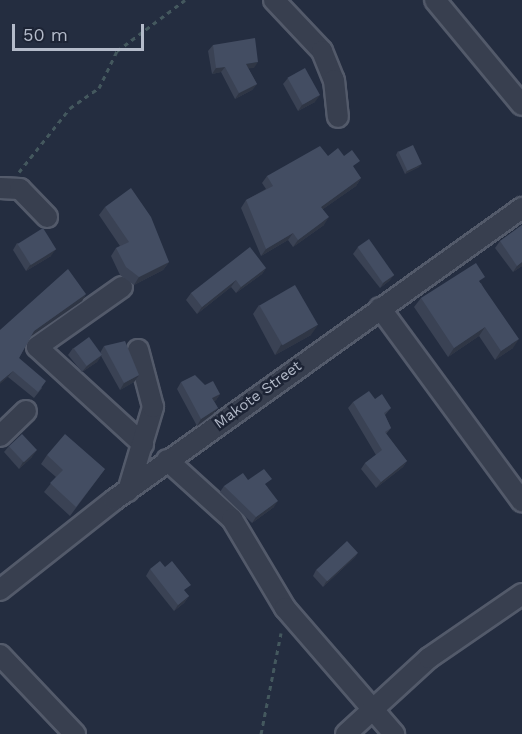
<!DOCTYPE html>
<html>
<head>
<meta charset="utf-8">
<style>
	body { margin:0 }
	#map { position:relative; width:522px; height:734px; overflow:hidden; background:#242d40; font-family:"Work Sans",sans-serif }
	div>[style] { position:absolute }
	.path>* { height:3px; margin-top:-1.5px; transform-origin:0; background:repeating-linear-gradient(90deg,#44585e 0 4.5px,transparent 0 9px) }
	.roads { filter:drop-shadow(2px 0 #535a6a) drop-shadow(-2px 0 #535a6a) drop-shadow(0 2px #535a6a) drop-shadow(0 -2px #535a6a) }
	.minor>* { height:20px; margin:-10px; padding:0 10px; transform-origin:10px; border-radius:10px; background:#383f4f }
	.wall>* { inset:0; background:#3a4254 }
	.shaded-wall>* { inset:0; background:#2f3645 }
	.building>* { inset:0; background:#434d62; transform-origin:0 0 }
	span { translate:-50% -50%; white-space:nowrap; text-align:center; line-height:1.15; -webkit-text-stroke:5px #1d2435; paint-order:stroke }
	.street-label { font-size:15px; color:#b4bbca }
	.scale { position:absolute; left:12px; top:24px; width:132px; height:27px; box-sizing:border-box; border:3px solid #b4bbca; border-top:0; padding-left:8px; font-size:18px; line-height:21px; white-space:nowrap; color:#b4bbca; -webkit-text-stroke:4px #1d2435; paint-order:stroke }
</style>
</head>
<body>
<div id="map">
	<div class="path">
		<i style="left:19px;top:172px;width:82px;rotate:-51.4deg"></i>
		<i style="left:70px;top:108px;width:35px;rotate:-35deg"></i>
		<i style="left:99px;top:88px;width:41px;rotate:-64.1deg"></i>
		<i style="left:117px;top:51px;width:85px;rotate:-36.9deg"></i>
		<i style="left:261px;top:734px;width:103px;rotate:-78.8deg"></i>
	</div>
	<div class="roads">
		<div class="minor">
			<i style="left:274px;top:0;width:70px;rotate:46.7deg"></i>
			<i style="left:322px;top:51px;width:31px;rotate:68deg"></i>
			<i style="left:334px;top:80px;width:37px;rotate:84deg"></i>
			<i style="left:435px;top:0;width:136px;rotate:50.4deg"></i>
			<i style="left:0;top:188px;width:20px;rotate:3deg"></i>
			<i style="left:20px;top:189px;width:39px;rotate:46deg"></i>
			<i style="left:122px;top:287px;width:104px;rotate:144.8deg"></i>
			<i style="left:37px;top:347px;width:144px;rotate:42.5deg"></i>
			<i style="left:380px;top:308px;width:240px;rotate:53.7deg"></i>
			<i style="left:0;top:436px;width:36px;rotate:-44deg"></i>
			<i style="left:167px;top:460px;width:88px;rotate:42.2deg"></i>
			<i style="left:232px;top:519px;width:104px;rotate:59.2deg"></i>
			<i style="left:285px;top:608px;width:167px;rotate:49.1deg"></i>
			<i style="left:128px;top:491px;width:88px;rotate:-73.4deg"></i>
			<i style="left:153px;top:407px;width:59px;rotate:-104.7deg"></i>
			<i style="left:0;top:590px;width:145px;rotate:-38.3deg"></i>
			<i style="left:114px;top:500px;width:502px;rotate:-35.59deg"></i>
			<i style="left:0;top:655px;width:109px;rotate:46.5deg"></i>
			<i style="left:346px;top:734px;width:113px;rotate:-42.5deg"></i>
			<i style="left:429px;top:658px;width:113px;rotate:-34.5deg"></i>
		</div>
	</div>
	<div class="wall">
		<i style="clip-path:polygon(213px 45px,254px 68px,248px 68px,257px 84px,252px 90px,235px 99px,221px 72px,212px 74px,208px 51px)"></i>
		<i style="clip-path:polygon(288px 78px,315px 102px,298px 111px,283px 84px)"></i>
		<i style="clip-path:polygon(398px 151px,419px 167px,405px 174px,396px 155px)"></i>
		<i style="clip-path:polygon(328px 156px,344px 156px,361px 178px,356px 186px,323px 209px,324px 225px,293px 247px,288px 240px,261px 256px,241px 208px,246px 200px,266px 189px,262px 183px,267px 176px)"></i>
		<i style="clip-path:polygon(105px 207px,169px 262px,163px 270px,134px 285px,120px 275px,111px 256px,116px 248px,120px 246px,99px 215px)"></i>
		<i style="clip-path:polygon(522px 225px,522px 266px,513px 272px,495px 248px,500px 241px)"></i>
		<i style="clip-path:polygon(17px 243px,51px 256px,26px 271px,13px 250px)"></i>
		<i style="clip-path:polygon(358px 247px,394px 275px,389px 281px,380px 288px,353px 254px)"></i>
		<i style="clip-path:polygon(266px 268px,262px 274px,236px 293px,231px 287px,197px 314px,186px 300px,191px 293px)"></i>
		<i style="clip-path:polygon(481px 283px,513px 348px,495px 360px,479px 336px,448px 357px,414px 307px,421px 298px)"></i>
		<i style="clip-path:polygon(86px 294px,82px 301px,31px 336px,19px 358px,42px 388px,34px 398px,8px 377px,0 330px)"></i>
		<i style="clip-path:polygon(259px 305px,311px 335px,275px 355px,253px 314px)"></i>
		<i style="clip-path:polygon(104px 346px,139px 375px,134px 382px,120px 390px,101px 356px,97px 362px,82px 372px,68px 355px,73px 348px,100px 353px)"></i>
		<i style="clip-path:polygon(181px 382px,220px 394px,216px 400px,214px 401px,218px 408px,213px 414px,197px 426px,177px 389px)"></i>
		<i style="clip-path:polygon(375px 399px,391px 408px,385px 415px,391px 428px,386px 434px,407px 461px,403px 467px,376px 488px,361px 469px,365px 463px,376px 455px,348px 408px,353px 402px)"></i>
		<i style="clip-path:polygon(9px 446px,32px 457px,19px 469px,4px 452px)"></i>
		<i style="clip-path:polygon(47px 455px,105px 469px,70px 516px,44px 492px,56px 477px,41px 464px)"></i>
		<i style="clip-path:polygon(248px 480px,267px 486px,274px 507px,252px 523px,220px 492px,224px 486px)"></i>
		<i style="clip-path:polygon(358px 553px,354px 558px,323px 587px,313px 576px,316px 570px)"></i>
		<i style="clip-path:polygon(150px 569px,185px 592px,189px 596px,184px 603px,174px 611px,146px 576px)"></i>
	</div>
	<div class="shaded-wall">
		<i style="clip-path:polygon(258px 62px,254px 68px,242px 69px,246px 64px)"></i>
		<i style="clip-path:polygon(225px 67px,221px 72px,212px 74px,216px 68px)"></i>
		<i style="clip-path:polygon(257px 84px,252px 90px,235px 99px,239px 93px)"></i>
		<i style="clip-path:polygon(320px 95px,315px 102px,298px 111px,302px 105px)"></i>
		<i style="clip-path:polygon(422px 164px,419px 167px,405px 174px,407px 171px)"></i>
		<i style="clip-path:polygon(361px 178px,356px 186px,316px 214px,321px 207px)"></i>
		<i style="clip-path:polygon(329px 217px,324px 225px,293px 247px,298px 240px)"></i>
		<i style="clip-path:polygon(293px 233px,288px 240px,261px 256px,266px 249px)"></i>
		<i style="clip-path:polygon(56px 249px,51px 256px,26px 271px,30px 265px)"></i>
		<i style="clip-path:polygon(169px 262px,163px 270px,134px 285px,139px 277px)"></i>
		<i style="clip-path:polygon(522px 262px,522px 266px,513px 272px,517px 266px)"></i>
		<i style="clip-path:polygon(266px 268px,262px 274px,236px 293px,241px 287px)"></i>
		<i style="clip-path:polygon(394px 275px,389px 281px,380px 288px,384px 282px)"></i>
		<i style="clip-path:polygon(236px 280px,231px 287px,197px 314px,202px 307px)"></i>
		<i style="clip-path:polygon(86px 294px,82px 301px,30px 337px,34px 331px)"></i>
		<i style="clip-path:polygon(318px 325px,311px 335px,275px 355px,281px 345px)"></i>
		<i style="clip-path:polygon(485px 327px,479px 336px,448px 357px,454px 348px)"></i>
		<i style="clip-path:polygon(519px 339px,513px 348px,495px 360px,501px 351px)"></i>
		<i style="clip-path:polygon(102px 355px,97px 362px,82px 372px,87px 366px)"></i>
		<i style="clip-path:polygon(13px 371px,8px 377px,0 384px,0 382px)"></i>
		<i style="clip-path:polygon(139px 375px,134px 382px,120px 390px,124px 383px)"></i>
		<i style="clip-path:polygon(220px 394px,216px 400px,207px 404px,212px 398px)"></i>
		<i style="clip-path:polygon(218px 408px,213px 414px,197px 426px,201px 419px)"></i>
		<i style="clip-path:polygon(37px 450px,32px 457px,19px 469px,23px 462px)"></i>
		<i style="clip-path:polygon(407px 461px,403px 467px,376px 488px,381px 482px)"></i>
		<i style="clip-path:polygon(278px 501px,274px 507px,252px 523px,256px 517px)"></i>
		<i style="clip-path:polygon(358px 553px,354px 558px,323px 587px,326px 582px)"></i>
		<i style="clip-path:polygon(189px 596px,184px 603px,174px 611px,178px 605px)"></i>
	</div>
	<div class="building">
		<i style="clip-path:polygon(255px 38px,258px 62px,246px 64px,257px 84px,239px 93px,225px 67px,216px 68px,213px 45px)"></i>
		<i style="left:305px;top:68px;width:31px;height:20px;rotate:61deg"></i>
		<i style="left:413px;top:145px;width:21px;height:16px;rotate:65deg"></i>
		<i style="clip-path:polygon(320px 146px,328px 156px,338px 148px,344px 156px,352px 150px,360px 161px,353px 166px,361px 178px,321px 207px,329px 217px,298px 240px,293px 233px,266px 249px,246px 200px,273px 186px,267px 176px)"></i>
		<i style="clip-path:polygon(131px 188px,151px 217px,169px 262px,139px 277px,126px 267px,116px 248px,129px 242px,105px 207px)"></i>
		<i style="clip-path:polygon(522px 225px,522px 262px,517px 266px,500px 241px)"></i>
		<i style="left:43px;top:228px;width:25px;height:30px;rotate:58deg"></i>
		<i style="left:369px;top:239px;width:44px;height:14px;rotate:55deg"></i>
		<i style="clip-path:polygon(250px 247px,266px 268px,241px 287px,236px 280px,202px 307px,191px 293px)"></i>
		<i style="clip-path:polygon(476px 263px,485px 277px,479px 281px,519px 339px,501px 351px,485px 327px,454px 348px,421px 298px)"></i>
		<i style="clip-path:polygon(68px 269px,86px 294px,34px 331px,19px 358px,46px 381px,38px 392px,13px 371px,0 382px,0 330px)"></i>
		<i style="left:295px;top:285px;width:46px;height:41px;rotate:60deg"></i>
		<i style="left:89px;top:337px;width:22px;height:19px;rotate:54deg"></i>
		<i style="clip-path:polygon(125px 341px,139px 375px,124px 383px,104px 346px)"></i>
		<i style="clip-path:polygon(195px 375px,205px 385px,213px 381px,220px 394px,212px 398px,218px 408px,201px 419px,181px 382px)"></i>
		<i style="clip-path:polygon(369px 391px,375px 399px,382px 394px,391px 408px,384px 413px,391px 428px,385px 432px,407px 461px,381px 482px,365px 463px,382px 450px,353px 402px)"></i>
		<i style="left:22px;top:434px;width:22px;height:18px;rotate:47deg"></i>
		<i style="clip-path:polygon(65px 434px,105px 469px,76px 507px,50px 483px,63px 470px,47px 455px)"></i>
		<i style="clip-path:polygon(264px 469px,272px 479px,265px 484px,278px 501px,256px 517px,224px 486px,243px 473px,248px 480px)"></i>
		<i style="left:347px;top:541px;width:16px;height:42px;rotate:47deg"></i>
		<i style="clip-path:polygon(160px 561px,165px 567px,172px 561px,191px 585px,184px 590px,189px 596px,178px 605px,150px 569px)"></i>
	</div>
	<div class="street-label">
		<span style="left:258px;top:395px;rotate:-36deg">Makote Street</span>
	</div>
	<div class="scale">50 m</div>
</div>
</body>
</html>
